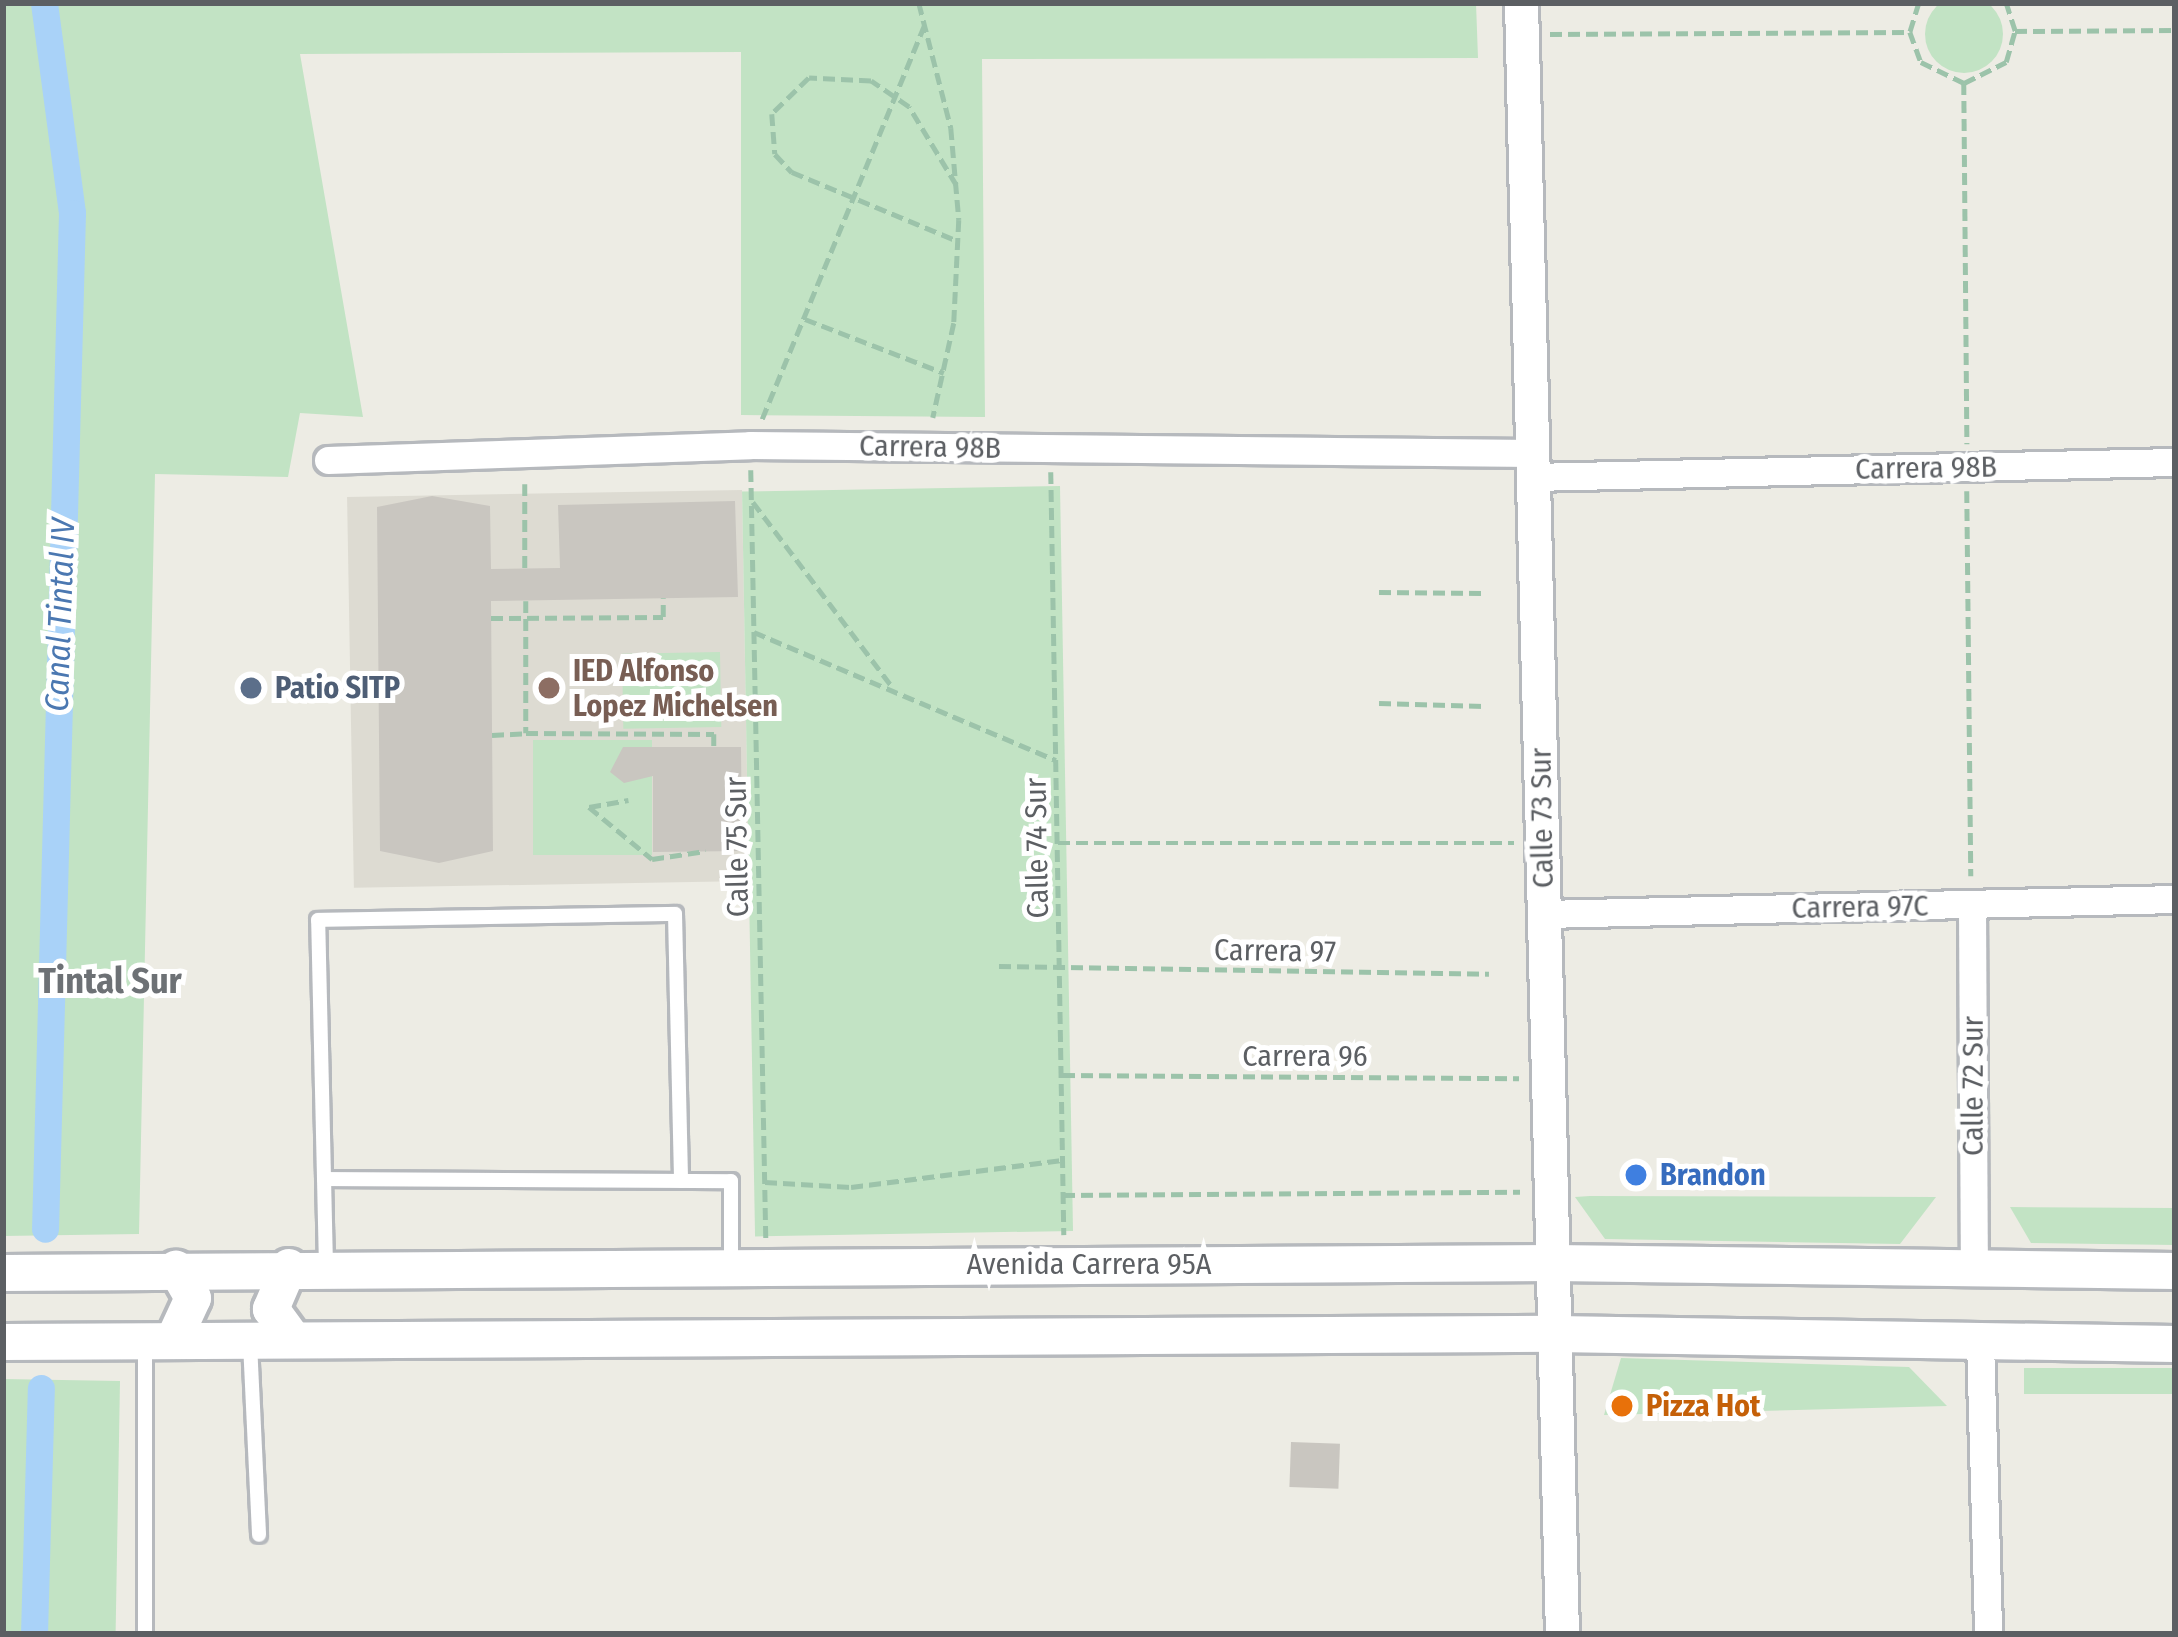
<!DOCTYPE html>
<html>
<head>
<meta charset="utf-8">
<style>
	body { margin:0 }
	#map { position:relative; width:2178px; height:1637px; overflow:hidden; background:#edece4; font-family:"Fira Sans Condensed",sans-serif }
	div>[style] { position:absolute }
	.education>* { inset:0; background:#dddbd2; transform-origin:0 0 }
	.green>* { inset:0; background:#c2e3c4; transform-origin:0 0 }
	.round { border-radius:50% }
	.canal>* { height:27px; margin:-13.5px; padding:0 13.5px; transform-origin:13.5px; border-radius:13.5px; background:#a9d2f8 }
	.building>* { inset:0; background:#c9c6c0; transform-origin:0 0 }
	.path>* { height:4.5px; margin-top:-2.25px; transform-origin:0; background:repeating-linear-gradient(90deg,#9cc3aa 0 12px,transparent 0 18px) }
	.roads { filter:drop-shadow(3px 0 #b6b9bd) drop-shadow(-3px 0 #b6b9bd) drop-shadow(0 3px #b6b9bd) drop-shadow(0 -3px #b6b9bd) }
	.service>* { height:14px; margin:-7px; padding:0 7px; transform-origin:7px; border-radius:7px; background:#fff }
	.minor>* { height:27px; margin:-13.5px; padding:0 13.5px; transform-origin:13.5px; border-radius:13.5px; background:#fff }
	.tertiary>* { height:33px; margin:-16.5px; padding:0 16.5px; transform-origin:16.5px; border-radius:16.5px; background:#fff }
	.secondary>* { height:36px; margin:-18px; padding:0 18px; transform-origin:18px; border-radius:18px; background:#fff }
	.dots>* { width:33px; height:33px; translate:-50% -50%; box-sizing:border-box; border:6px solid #fff; border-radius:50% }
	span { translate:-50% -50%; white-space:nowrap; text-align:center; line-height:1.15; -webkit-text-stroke:10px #fff; paint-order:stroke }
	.street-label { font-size:30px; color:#5c5f63 }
	.education-label { font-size:30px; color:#785e54; font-weight:700 }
	.left { translate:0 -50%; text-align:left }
	.service-label { font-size:30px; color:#4e5e75; font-weight:700 }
	.shop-label { font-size:30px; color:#366cbe; font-weight:700 }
	.food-label { font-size:30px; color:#c56008; font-weight:700 }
	.water-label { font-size:33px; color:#4b78b1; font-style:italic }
	.quarter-label { font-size:36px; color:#6d7175; font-weight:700 }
	.frame { position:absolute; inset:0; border:6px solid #5c5f63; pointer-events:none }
</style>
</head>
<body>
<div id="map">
	<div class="education">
		<i style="left:742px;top:490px;width:391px;height:395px;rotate:89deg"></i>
	</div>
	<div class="green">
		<i class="round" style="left:1925px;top:-5px;width:78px;height:78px"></i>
		<i style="clip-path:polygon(3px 3px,1476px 3px,1478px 58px,982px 59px,985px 417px,741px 415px,741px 52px,300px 54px,363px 417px,300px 413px,288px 477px,155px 474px,139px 1234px,3px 1236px)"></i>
		<i style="left:1060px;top:486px;width:745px;height:318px;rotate:89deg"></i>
		<i style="left:720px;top:652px;width:75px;height:98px;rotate:89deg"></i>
		<i style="left:533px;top:740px;width:119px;height:115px"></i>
		<i style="clip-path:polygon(1575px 1197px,1590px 1196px,1936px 1197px,1900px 1244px,1605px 1239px)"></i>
		<i style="clip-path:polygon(2010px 1207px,2175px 1208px,2175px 1245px,2031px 1243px)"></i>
		<i style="clip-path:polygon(1621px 1358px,1909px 1367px,1947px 1406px,1604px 1415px)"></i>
		<i style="left:2175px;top:1368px;width:26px;height:151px;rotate:90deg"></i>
		<i style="left:120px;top:1381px;width:253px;height:117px;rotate:91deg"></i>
	</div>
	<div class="canal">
		<i style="left:44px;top:3px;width:212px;rotate:82.4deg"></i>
		<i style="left:72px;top:213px;width:1016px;rotate:91.52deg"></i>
		<i style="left:34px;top:1634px;width:246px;rotate:-88.4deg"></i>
	</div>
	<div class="building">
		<i style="clip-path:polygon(432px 496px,490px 506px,491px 569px,560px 568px,558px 505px,735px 501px,738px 597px,491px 601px,493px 851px,439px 863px,380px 851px,377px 507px)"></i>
		<i style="clip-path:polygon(623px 747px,741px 747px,742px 851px,653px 852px,653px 776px,624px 783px,610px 772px)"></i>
		<i style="left:1291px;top:1442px;width:49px;height:45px;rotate:2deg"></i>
	</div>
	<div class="path">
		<i style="left:919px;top:3px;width:129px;rotate:75.6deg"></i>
		<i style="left:951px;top:128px;width:92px;rotate:85deg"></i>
		<i style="left:959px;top:220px;width:103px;rotate:92.8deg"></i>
		<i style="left:954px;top:323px;width:97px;rotate:102.5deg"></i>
		<i style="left:1919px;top:3px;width:30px;rotate:107deg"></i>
		<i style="left:1910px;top:32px;width:32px;rotate:70deg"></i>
		<i style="left:1921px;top:62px;width:48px;rotate:26deg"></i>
		<i style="left:1964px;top:83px;width:47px;rotate:-26.6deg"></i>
		<i style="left:2006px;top:62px;width:32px;rotate:-74deg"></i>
		<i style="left:2015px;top:31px;width:29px;rotate:-108deg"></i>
		<i style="left:2015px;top:31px;width:160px;rotate:-0.4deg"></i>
		<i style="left:1550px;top:34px;width:360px;rotate:-0.3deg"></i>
		<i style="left:1964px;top:83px;width:361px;rotate:89.5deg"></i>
		<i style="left:956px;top:185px;width:91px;rotate:-121.1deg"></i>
		<i style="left:909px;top:107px;width:46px;rotate:-145.6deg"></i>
		<i style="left:871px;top:81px;width:62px;rotate:-177.2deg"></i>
		<i style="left:809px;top:78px;width:52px;rotate:135.8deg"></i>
		<i style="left:772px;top:114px;width:40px;rotate:85.7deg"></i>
		<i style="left:775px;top:154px;width:25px;rotate:47deg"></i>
		<i style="left:792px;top:172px;width:180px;rotate:22.6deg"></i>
		<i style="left:805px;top:319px;width:149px;rotate:21.2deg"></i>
		<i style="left:762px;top:419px;width:426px;rotate:-67.6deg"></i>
		<i style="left:751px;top:470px;width:768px;rotate:88.88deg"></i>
		<i style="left:1051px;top:472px;width:763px;rotate:89.02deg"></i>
		<i style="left:525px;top:484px;width:85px;rotate:90deg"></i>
		<i style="left:1967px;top:491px;width:385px;rotate:89.4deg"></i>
		<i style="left:753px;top:502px;width:234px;rotate:53deg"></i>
		<i style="left:1379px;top:592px;width:103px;rotate:0.6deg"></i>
		<i style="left:526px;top:601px;width:132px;rotate:90deg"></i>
		<i style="left:526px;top:733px;width:188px;rotate:0.3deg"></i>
		<i style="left:714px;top:734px;width:13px;rotate:90deg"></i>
		<i style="left:491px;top:618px;width:172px;rotate:-0.3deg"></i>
		<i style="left:663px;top:617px;width:19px;rotate:-90deg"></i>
		<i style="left:754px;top:632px;width:328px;rotate:23deg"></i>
		<i style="left:1379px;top:703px;width:105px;rotate:1.6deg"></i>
		<i style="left:492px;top:735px;width:34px;rotate:-3deg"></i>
		<i style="left:589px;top:807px;width:82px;rotate:39.5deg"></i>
		<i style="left:652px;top:859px;width:54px;rotate:-8.6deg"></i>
		<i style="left:589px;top:807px;width:40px;rotate:-10deg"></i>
		<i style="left:1058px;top:843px;width:456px"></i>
		<i style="left:999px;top:966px;width:490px;rotate:0.9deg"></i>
		<i style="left:1063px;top:1075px;width:456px;rotate:0.4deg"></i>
		<i style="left:765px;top:1182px;width:86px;rotate:3.3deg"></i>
		<i style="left:851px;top:1187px;width:213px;rotate:-7.3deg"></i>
		<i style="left:1063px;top:1195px;width:457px;rotate:-0.4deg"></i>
	</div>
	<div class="roads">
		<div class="service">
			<i style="left:324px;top:1179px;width:407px;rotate:0.3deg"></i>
			<i style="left:731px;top:1181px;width:84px;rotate:90deg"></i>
			<i style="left:326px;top:1266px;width:346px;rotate:-91.3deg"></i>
			<i style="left:318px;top:920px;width:357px;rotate:-1deg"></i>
			<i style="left:675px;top:914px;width:267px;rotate:88.7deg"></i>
			<i style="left:250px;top:1343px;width:192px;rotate:87.3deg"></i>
			<i style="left:145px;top:1345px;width:289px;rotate:90deg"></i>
		</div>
		<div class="minor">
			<i style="left:328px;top:460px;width:422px;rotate:-2deg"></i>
			<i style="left:750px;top:445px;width:783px;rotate:0.59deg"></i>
			<i style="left:1533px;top:477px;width:642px;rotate:-1.34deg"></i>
			<i style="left:1972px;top:904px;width:365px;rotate:89.7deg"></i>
			<i style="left:1544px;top:914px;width:631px;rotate:-1.36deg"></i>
			<i style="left:1980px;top:1341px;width:293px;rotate:88.4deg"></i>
		</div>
		<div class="tertiary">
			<i style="left:1521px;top:3px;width:1632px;rotate:88.56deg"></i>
		</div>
		<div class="secondary">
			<i style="left:289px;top:1267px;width:46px;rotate:113.2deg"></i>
			<i style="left:271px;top:1309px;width:36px;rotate:54deg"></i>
			<i style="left:3px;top:1273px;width:1551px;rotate:-0.37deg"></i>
			<i style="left:1554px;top:1263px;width:621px;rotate:0.74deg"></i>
			<i style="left:174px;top:1339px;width:45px;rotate:-65.1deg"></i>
			<i style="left:193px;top:1298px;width:34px;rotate:-120deg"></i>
			<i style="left:3px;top:1342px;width:1553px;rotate:-0.3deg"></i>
			<i style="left:1556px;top:1334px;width:619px;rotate:0.93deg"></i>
		</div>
	</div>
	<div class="dots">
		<i style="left:251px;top:688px;background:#5c6f8a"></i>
		<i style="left:549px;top:688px;background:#8d6e63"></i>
		<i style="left:1636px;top:1175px;background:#3f7fe0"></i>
		<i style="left:1622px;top:1406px;background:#e8710a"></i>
	</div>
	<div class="street-label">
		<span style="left:930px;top:447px;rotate:1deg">Carrera 98B</span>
		<span style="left:1926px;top:468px;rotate:-1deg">Carrera 98B</span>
		<span style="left:1542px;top:818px;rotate:-91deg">Calle 73 Sur</span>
		<span style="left:737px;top:847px;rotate:-91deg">Calle 75 Sur</span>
		<span style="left:1037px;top:848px;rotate:-91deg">Calle 74 Sur</span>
		<span style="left:1860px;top:907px;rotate:-1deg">Carrera 97C</span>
		<span style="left:1275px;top:951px;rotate:1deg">Carrera 97</span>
		<span style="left:1305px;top:1056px">Carrera 96</span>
		<span style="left:1973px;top:1086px;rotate:-90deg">Calle 72 Sur</span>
		<span style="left:1089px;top:1264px">Avenida Carrera 95A</span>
	</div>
	<div class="education-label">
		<span class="left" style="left:573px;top:688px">IED Alfonso<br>Lopez Michelsen</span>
	</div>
	<div class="service-label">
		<span class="left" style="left:275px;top:688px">Patio SITP</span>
	</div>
	<div class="shop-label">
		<span class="left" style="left:1660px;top:1175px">Brandon</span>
	</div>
	<div class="food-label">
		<span class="left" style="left:1646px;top:1406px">Pizza Hot</span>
	</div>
	<div class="water-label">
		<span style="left:61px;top:615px;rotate:-88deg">Canal Tintal IV</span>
	</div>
	<div class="quarter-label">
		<span style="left:110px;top:982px">Tintal Sur</span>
	</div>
	<div class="frame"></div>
</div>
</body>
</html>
